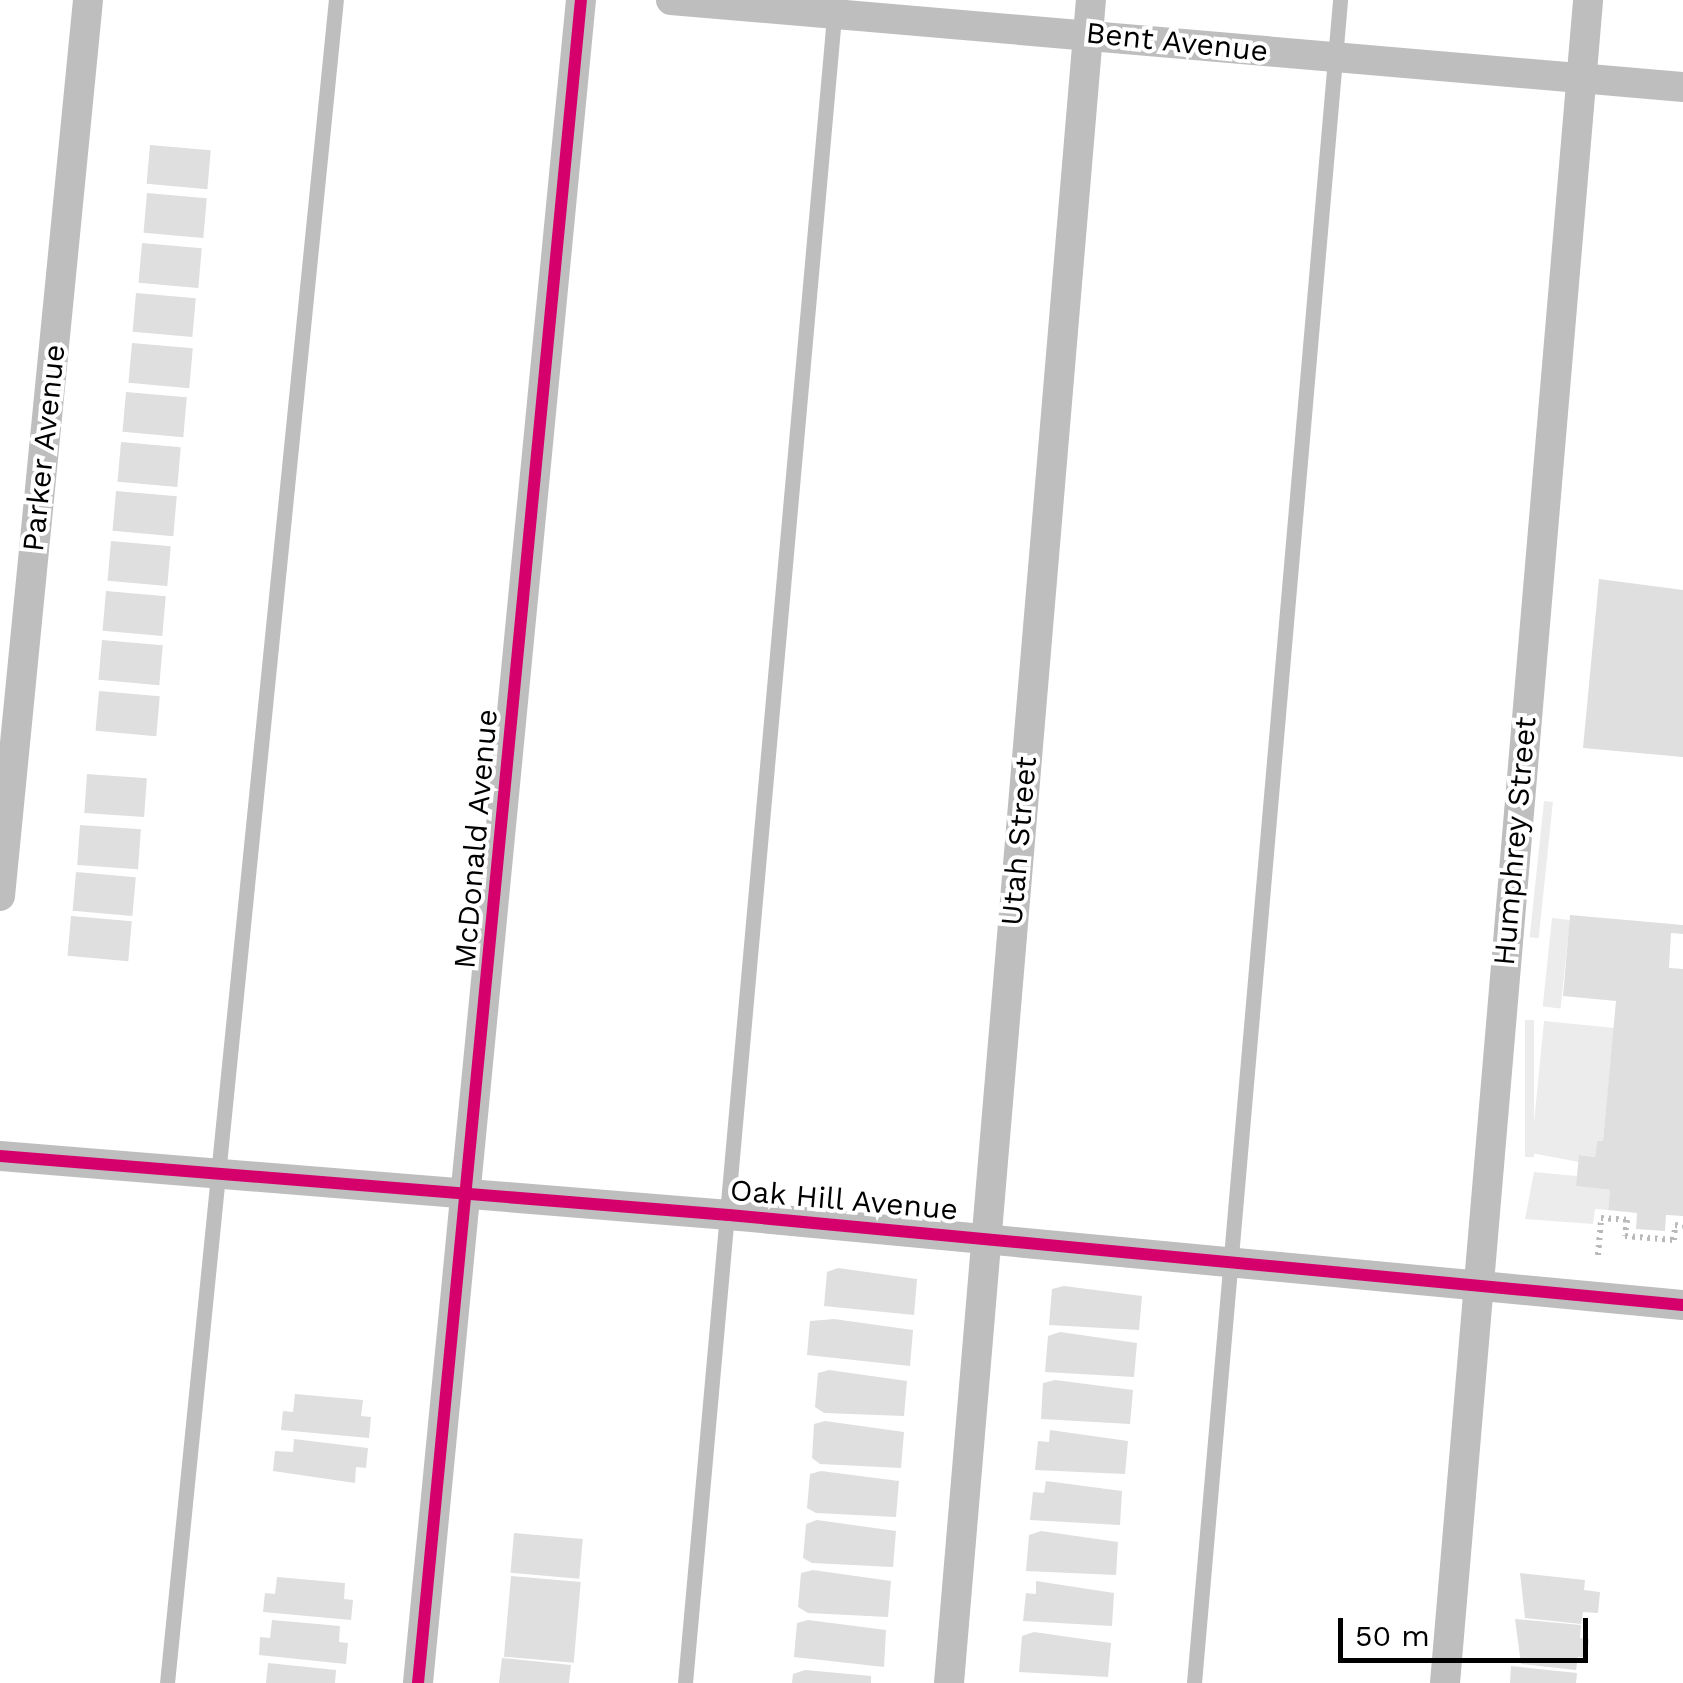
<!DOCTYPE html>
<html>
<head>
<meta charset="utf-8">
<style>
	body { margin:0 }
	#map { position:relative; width:1683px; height:1683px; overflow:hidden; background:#fff; font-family:"Work Sans",sans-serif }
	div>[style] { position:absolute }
	.green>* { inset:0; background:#ececec; transform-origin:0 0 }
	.building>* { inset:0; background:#dfdfdf; transform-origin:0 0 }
	.path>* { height:6px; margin-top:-3px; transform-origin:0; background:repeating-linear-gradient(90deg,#b9b9b9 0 2.5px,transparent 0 7.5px) }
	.service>* { height:15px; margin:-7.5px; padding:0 7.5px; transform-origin:7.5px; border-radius:7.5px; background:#bebebe }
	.minor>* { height:30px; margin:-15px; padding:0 15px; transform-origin:15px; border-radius:15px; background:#bebebe }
	.cycleway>* { height:12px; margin:-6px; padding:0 6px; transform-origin:6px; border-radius:6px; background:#d6006c }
	span { translate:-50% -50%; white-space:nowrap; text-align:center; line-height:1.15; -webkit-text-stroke:8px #fff; paint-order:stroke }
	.street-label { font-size:30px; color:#000 }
	.scale { position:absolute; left:1338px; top:1618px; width:250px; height:45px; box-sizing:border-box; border:5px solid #000; border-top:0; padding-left:12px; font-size:30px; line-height:35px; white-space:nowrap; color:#000; -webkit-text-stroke:8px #fff; paint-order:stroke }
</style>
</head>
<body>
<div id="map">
	<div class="green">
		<i style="left:1544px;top:801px;width:9px;height:137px;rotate:6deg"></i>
		<i style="left:1552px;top:918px;width:18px;height:89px;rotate:6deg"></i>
		<i style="left:1525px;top:1020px;width:9px;height:137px"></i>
		<i style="clip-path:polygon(1544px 1021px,1614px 1028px,1603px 1141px,1597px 1141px,1595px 1157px,1579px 1155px,1579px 1162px,1531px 1153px)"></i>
		<i style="clip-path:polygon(1534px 1172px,1577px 1176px,1577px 1186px,1610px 1190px,1608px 1210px,1595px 1209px,1593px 1224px,1525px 1219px)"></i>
	</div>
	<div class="building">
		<i style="left:150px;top:145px;width:61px;height:39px;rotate:5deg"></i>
		<i style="left:147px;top:193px;width:60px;height:40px;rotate:5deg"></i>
		<i style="left:142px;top:243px;width:60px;height:40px;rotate:5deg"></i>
		<i style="left:136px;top:293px;width:60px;height:39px;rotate:5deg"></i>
		<i style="left:132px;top:343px;width:61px;height:40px;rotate:5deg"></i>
		<i style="left:126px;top:392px;width:61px;height:40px;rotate:5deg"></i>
		<i style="left:121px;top:442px;width:60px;height:40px;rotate:5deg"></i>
		<i style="left:116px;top:491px;width:61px;height:40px;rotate:5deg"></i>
		<i style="left:111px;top:541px;width:60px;height:40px;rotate:5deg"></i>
		<i style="clip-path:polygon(1599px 579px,1683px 590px,1683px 757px,1583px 748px)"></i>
		<i style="left:106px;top:591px;width:60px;height:40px;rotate:5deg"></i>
		<i style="left:102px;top:640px;width:61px;height:40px;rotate:5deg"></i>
		<i style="left:99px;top:691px;width:61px;height:40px;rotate:5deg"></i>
		<i style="left:87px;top:774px;width:60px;height:39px;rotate:4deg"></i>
		<i style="left:80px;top:825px;width:61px;height:40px;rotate:4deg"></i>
		<i style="left:76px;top:872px;width:60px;height:39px;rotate:5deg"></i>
		<i style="clip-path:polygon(1570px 915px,1683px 925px,1683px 934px,1671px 933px,1669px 968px,1683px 969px,1683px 1216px,1666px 1215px,1665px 1231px,1636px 1229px,1637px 1213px,1608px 1210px,1610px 1190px,1576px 1186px,1579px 1155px,1595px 1157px,1597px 1141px,1603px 1141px,1616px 1001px,1563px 996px)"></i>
		<i style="left:71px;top:916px;width:61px;height:40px;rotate:5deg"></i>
		<i style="clip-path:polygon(838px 1268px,917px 1279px,914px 1315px,824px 1306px,827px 1272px)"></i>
		<i style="clip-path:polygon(1064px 1286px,1142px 1296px,1139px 1330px,1049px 1325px,1052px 1289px)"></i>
		<i style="clip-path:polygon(834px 1319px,913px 1330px,910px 1366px,807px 1355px,810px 1321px)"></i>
		<i style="clip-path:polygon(1060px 1332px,1137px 1343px,1134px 1377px,1045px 1372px,1048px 1336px)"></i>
		<i style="clip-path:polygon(829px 1370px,907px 1381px,904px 1416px,824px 1413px,815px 1407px,818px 1373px)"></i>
		<i style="clip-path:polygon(1055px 1380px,1133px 1390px,1130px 1424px,1041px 1419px,1043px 1383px)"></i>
		<i style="clip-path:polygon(295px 1394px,363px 1400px,361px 1416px,371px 1417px,369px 1438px,281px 1430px,283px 1411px,293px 1412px)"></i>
		<i style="clip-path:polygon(825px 1421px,904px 1432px,901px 1468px,820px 1464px,812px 1458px,814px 1424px)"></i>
		<i style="clip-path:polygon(1050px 1430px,1128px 1441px,1125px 1474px,1035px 1470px,1038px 1441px,1049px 1442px)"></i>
		<i style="clip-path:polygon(294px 1439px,368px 1448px,366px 1468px,356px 1467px,355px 1483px,273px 1471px,275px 1451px,293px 1452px)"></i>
		<i style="clip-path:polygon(821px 1471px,899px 1481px,896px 1517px,816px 1513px,807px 1508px,810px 1474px)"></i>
		<i style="clip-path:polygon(1046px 1481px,1122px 1491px,1120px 1525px,1030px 1520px,1033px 1492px,1044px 1493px)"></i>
		<i style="clip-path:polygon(817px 1520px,896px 1531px,893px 1567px,812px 1563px,803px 1558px,806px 1524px)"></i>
		<i style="clip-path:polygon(1041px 1531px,1118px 1542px,1116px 1575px,1026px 1571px,1029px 1535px)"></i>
		<i style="left:514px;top:1533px;width:69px;height:40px;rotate:5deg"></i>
		<i style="clip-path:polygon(813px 1570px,891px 1581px,888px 1617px,808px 1613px,798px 1607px,801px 1573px)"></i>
		<i style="clip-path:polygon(1520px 1573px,1585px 1580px,1584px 1590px,1600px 1592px,1598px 1613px,1583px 1612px,1581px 1624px,1525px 1618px)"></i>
		<i style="left:511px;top:1576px;width:70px;height:81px;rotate:5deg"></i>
		<i style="clip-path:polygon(277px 1577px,345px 1583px,344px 1599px,353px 1600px,351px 1620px,263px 1612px,265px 1593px,275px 1594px)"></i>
		<i style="clip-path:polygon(1036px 1581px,1114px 1593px,1112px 1626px,1023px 1621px,1026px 1593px,1036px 1594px)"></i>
		<i style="clip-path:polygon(1515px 1619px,1581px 1625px,1580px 1638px,1589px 1639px,1587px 1658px,1578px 1657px,1576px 1670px,1521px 1664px)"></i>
		<i style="clip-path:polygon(272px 1620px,340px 1626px,339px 1642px,348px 1643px,346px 1664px,259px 1655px,260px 1637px,270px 1638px)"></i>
		<i style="clip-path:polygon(808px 1620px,886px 1630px,884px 1667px,794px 1657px,797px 1623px)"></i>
		<i style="clip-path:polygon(1034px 1632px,1111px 1643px,1108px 1677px,1019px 1672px,1022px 1636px)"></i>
		<i style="clip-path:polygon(502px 1658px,571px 1665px,569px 1683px,499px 1683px)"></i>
		<i style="clip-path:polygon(268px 1663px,336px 1670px,335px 1683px,266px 1683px)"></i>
		<i style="clip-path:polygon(1511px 1666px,1577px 1673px,1576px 1683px,1510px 1683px)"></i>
		<i style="clip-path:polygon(805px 1670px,871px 1676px,871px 1683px,792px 1683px,793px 1674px)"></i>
	</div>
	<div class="path">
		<i style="left:1598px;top:1255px;width:37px;rotate:-85deg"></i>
		<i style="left:1601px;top:1218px;width:26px;rotate:4deg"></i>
		<i style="left:1627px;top:1220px;width:16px;rotate:97deg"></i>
		<i style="left:1625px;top:1236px;width:49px;rotate:4.7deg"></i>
		<i style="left:1674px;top:1240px;width:15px;rotate:-86deg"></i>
		<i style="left:1675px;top:1225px;width:8px;rotate:7deg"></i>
	</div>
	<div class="service">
		<i style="left:167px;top:1683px;width:1691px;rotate:-84.27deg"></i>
		<i style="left:685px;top:1683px;width:1674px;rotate:-84.89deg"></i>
		<i style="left:1194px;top:1683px;width:1689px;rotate:-85.04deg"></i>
	</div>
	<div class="minor">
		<i style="left:671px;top:0;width:1016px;rotate:4.91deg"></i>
		<i style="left:0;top:896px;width:900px;rotate:-84.39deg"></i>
		<i style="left:0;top:1156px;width:731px;rotate:4.63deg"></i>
		<i style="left:729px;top:1215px;width:958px;rotate:5.39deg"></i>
		<i style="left:418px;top:1683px;width:1691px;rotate:-84.47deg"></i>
		<i style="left:949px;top:1683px;width:1689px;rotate:-85.18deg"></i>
		<i style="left:1445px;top:1683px;width:1689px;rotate:-85.14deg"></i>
	</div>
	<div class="cycleway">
		<i style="left:0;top:1156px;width:731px;rotate:4.63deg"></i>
		<i style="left:729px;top:1215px;width:958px;rotate:5.39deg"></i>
		<i style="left:418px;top:1683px;width:1691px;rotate:-84.47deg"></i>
	</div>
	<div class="street-label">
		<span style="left:1177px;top:42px;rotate:6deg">Bent Avenue</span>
		<span style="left:44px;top:448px;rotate:-84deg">Parker Avenue</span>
		<span style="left:476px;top:839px;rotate:-85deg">McDonald Avenue</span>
		<span style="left:1019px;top:841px;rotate:-85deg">Utah Street</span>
		<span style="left:1515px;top:841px;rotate:-85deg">Humphrey Street</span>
		<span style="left:844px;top:1200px;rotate:5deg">Oak Hill Avenue</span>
	</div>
	<div class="scale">50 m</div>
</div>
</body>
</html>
